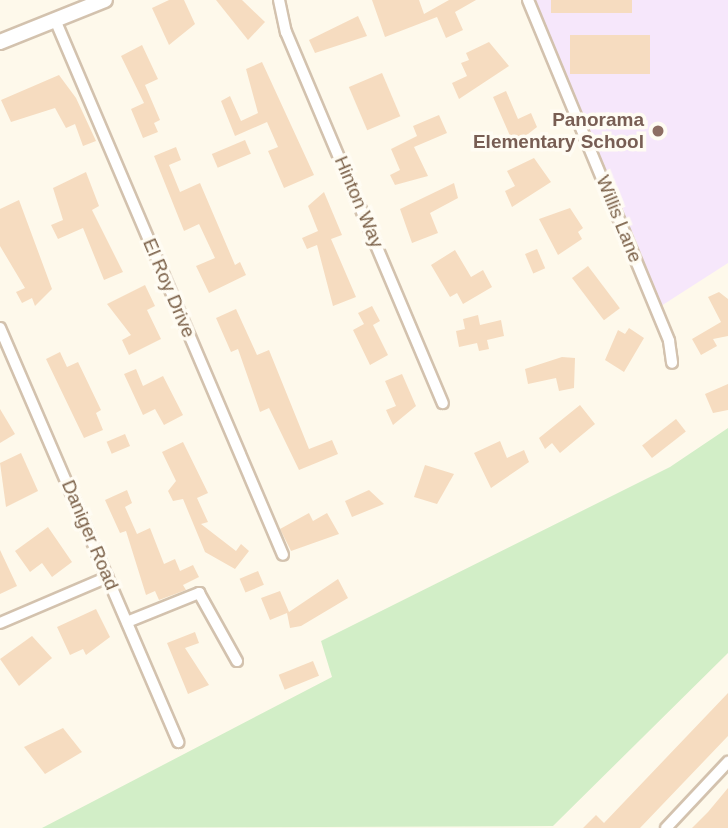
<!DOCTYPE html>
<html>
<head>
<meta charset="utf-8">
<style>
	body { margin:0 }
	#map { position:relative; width:728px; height:828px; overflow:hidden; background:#fef9eb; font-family:Arial,sans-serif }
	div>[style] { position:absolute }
	.education>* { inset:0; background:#f6e7fb }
	.green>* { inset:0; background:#d2eec7 }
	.building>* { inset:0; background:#f6dcc0; transform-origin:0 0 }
	.roads { filter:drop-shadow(2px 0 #d3c2ae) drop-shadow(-2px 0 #d3c2ae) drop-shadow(0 2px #d3c2ae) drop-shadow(0 -2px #d3c2ae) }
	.minor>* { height:10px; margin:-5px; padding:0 5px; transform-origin:5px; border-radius:5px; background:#fff }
	.secondary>* { height:14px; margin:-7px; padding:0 7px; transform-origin:7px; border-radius:7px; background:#fff }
	.dots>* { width:19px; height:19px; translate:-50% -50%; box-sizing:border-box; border:4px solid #fffcf3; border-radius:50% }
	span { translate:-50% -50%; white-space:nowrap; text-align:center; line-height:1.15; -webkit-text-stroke:7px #fffcf3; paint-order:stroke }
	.education-label { font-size:19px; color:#785e54; font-weight:700 }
	.right { translate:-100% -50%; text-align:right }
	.street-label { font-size:19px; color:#7c624a }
</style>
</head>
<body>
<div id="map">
	<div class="education">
		<i style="clip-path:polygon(531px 0,728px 0,728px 263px,661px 306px)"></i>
	</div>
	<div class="green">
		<i style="clip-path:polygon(728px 428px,728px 653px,553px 826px,42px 828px,332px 677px,321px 641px,670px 467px)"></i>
	</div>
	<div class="building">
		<i style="clip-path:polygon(169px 0,184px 0,195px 24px,169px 45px,152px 8px)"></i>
		<i style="clip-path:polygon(216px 0,242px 0,265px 22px,248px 40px)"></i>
		<i style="clip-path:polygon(372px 0,419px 0,424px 14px,449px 0,476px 0,455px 12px,463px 30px,446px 38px,437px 17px,385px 37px)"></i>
		<i style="left:551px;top:0;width:81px;height:13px"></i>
		<i style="clip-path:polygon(358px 16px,367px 36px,315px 53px,309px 40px)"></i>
		<i style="left:570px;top:35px;width:80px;height:39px"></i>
		<i style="clip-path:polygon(489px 42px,509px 66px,459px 99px,452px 83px,467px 76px,461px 63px,469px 60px,466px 53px)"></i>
		<i style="clip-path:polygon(142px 45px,158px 79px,145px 85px,160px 120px,154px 123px,158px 132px,143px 138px,131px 109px,144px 103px,121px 56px)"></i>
		<i style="clip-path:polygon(262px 62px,314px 175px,284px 188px,268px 151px,278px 147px,267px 122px,235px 136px,221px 101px,230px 96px,241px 121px,258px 113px,246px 69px)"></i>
		<i style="left:382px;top:73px;width:47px;height:36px;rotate:67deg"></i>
		<i style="clip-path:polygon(59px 75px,76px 98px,96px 141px,83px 146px,75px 124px,66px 128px,55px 108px,11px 122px,1px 100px)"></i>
		<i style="clip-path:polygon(506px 91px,518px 119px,531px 113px,537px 127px,514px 145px,493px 97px)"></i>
		<i style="clip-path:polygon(439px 115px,447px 133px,414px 147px,428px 176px,395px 185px,390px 175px,400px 170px,391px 149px,417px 136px,413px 126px)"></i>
		<i style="left:245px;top:140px;width:15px;height:36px;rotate:67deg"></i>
		<i style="clip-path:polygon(176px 147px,181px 160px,169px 165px,180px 192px,200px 183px,235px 265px,240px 262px,246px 275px,209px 293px,196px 266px,215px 258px,199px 224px,184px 231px,154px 156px)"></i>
		<i style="clip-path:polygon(534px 158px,551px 182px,512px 207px,505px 191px,515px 186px,507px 171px)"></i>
		<i style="clip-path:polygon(86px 172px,99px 206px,92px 210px,123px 272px,104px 280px,83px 228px,58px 239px,51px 225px,63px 220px,53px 188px)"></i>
		<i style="clip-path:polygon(454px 183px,458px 198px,430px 213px,438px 233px,412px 243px,400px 209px)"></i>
		<i style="clip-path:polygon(324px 192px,342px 235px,331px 239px,356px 297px,333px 306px,317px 245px,307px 249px,302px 238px,318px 231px,308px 206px)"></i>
		<i style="clip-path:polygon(19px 200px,52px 289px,35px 306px,32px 298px,22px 303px,16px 292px,25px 288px,0 246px,0 209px)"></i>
		<i style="clip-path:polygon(570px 208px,583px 228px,578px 232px,582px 239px,558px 255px,539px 219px)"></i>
		<i style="left:537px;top:249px;width:21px;height:13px;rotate:67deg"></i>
		<i style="clip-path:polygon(455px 250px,471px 277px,483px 270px,492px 287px,463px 304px,457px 293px,450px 297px,431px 265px)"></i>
		<i style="left:588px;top:266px;width:53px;height:20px;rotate:53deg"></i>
		<i style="clip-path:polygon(145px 285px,155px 306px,147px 310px,161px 339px,129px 355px,122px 340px,131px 335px,107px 304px)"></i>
		<i style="clip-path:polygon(719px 292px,728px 299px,728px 336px,713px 339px,717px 346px,701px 355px,692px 339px,721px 322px,708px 297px)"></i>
		<i style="clip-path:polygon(372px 306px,380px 321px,373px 325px,388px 355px,370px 365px,353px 330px,364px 324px,358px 313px)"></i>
		<i style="clip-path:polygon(236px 309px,257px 355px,269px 350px,309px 449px,332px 440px,338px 454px,299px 470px,269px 408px,260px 412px,238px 349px,231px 352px,216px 318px)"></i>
		<i style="clip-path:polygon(478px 315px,480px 325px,501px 320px,504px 336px,487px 340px,489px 349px,479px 351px,477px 343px,459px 347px,456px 331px,465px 329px,463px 319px)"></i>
		<i style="clip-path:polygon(629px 328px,644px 338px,624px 372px,605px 360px,618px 330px,625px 334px)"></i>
		<i style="clip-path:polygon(60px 352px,67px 367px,78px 362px,101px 410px,96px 413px,103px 430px,84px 438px,46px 359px)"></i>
		<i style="clip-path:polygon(562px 357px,575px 358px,574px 388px,559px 391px,556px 378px,528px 384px,525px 369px)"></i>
		<i style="clip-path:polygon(136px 369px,143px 386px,163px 376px,183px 415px,164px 425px,155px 409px,143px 415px,124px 374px)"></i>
		<i style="clip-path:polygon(402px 374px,416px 406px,393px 425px,386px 410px,396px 406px,385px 381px)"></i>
		<i style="clip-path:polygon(728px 384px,728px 410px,713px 413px,705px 394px)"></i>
		<i style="clip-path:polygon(580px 405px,595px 424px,560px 453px,552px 443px,545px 449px,539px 438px)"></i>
		<i style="clip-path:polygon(0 409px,15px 434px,0 443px)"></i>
		<i style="left:676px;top:419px;width:16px;height:43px;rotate:52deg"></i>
		<i style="left:125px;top:434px;width:13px;height:20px;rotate:67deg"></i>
		<i style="clip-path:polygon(500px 441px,507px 458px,524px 450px,529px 462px,491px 488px,474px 453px)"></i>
		<i style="clip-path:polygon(183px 442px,208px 493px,197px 498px,208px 522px,201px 524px,236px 551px,241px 544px,249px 551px,235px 569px,205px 552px,183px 499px,173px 501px,168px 491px,176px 481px,162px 452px)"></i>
		<i style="clip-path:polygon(21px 453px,38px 491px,6px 507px,0 463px)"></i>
		<i style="clip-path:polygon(425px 465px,454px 474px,437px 504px,414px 497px)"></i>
		<i style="clip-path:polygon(127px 490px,132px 503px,125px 507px,137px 534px,150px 528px,164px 564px,175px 559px,180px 571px,193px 565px,199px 577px,183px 585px,186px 590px,159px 600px,155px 591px,146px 595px,126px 531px,120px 533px,105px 500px)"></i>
		<i style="clip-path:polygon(369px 490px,384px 504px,352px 517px,345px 501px)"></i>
		<i style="clip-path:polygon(309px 513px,313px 521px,327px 513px,339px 534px,291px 551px,280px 529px)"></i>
		<i style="clip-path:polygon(48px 527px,72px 562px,52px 577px,42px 563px,30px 572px,15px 551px)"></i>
		<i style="clip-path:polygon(0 550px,17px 586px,0 594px)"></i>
		<i style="left:258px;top:571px;width:15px;height:20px;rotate:67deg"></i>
		<i style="clip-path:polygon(338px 579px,348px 598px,301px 626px,290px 628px,287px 613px,270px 620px,261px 598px,280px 591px,289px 612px)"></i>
		<i style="clip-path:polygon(96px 609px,110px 637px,86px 655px,83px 649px,70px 655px,57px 627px)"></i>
		<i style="clip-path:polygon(195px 632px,199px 643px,185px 648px,209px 685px,188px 694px,167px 643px)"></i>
		<i style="clip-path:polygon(32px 636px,52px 658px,19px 686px,0 659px)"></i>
		<i style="left:313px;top:661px;width:16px;height:37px;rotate:68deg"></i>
		<i style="clip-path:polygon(728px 693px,728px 736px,640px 828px,583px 828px,596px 815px,604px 823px)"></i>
		<i style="clip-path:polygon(63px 728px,82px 752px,45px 774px,24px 747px)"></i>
		<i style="clip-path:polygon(728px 788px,728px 828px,692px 828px,708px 812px)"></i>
	</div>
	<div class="roads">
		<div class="minor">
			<i style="left:279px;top:0;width:33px;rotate:78deg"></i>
			<i style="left:286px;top:32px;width:403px;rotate:67.1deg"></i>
			<i style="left:528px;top:0;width:369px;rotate:67.5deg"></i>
			<i style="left:669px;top:341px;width:22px;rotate:82deg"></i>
			<i style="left:56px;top:22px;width:579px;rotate:66.93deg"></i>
			<i style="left:0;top:328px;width:451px;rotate:66.7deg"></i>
			<i style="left:127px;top:622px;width:78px;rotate:-21.9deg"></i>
			<i style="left:199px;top:593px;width:78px;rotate:60.8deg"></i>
			<i style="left:0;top:623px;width:117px;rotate:-23.1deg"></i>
			<i style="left:666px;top:828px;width:91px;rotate:-46.8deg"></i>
		</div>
		<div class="secondary">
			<i style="left:0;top:42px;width:113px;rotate:-21.8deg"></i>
		</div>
	</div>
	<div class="dots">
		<i style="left:658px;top:131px;background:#8d6e63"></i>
	</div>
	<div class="education-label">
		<span class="right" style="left:644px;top:131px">Panorama<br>Elementary School</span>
	</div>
	<div class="street-label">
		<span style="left:359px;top:202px;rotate:67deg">Hinton Way</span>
		<span style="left:619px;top:219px;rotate:68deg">Willis Lane</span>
		<span style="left:169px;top:288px;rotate:67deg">El Roy Drive</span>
		<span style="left:90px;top:535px;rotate:67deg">Daniger Road</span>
	</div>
</div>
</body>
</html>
